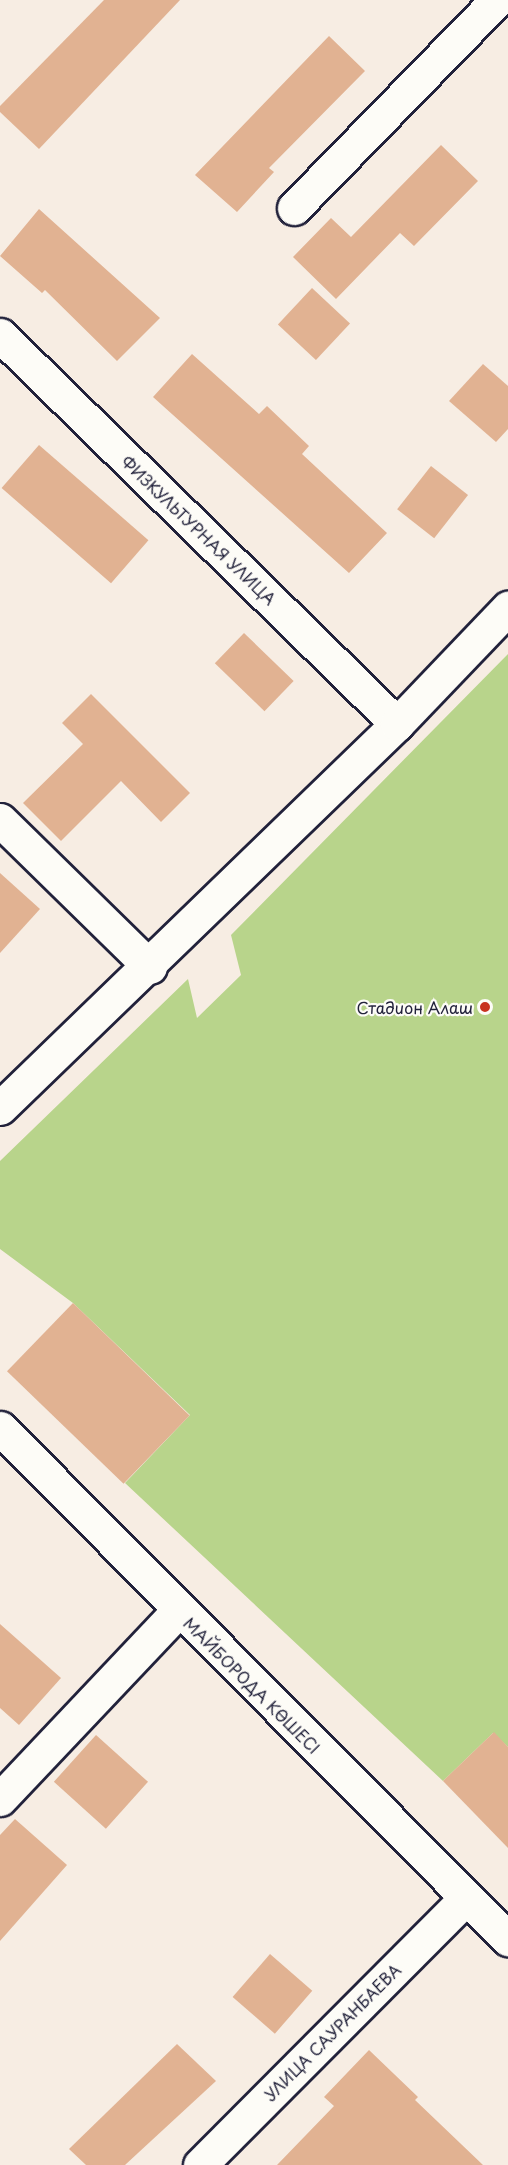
<!DOCTYPE html>
<html>
<head>
<meta charset="utf-8">
<style>
	body { margin:0 }
	#map { position:relative; width:508px; height:2165px; overflow:hidden; background:#f7ede3; font-family:"Playpen Sans",sans-serif }
	div>[style] { position:absolute }
	.green>* { inset:0; background:#b8d48b }
	.building>* { inset:0; background:#e1b292; transform-origin:0 0 }
	.roads { filter:drop-shadow(2px 0 #22223b) drop-shadow(-2px 0 #22223b) drop-shadow(0 2px #22223b) drop-shadow(0 -2px #22223b) }
	.street>* { height:33px; margin:-16.5px; padding:0 16.5px; transform-origin:16.5px; border-radius:16.5px; background:#fdfcf7 }
	.secondary>* { height:33px; margin:-16.5px; padding:0 16.5px; transform-origin:16.5px; border-radius:16.5px; background:#fdfcf7 }
	.dots>* { width:16px; height:16px; translate:-50% -50%; box-sizing:border-box; border:3px solid #fdfcf7; border-radius:50% }
	span { translate:-50% -50%; white-space:nowrap; text-align:center; line-height:1.15; -webkit-text-stroke:4.5px #fdfcf7; paint-order:stroke }
	.street-label { font-size:16px; color:#22223b }
	.poi-label { font-size:16px; color:#22223b }
	.right { translate:-100% -50%; text-align:right }
</style>
</head>
<body>
<div id="map">
	<div class="green">
		<i style="clip-path:polygon(508px 654px,508px 1747px,493px 1733px,443px 1781px,125px 1483px,190px 1415px,73px 1303px,0 1249px,0 1161px,188px 979px,197px 1018px,241px 975px,231px 935px)"></i>
	</div>
	<div class="building">
		<i style="clip-path:polygon(104px 0,180px 0,39px 149px,0 112px,0 106px)"></i>
		<i style="clip-path:polygon(329px 36px,365px 71px,269px 168px,274px 172px,237px 212px,195px 175px)"></i>
		<i style="clip-path:polygon(441px 145px,478px 181px,414px 246px,400px 233px,336px 299px,293px 257px,331px 218px,351px 237px)"></i>
		<i style="clip-path:polygon(39px 209px,160px 318px,117px 361px,45px 290px,42px 293px,0 256px)"></i>
		<i style="left:312px;top:288px;width:52px;height:50px;rotate:43deg"></i>
		<i style="clip-path:polygon(192px 354px,259px 414px,267px 406px,309px 446px,302px 454px,387px 533px,349px 573px,153px 397px)"></i>
		<i style="clip-path:polygon(483px 364px,508px 386px,508px 429px,496px 442px,449px 401px)"></i>
		<i style="left:39px;top:445px;width:145px;height:57px;rotate:41deg"></i>
		<i style="left:431px;top:466px;width:47px;height:55px;rotate:38deg"></i>
		<i style="left:244px;top:633px;width:69px;height:42px;rotate:44deg"></i>
		<i style="clip-path:polygon(91px 694px,190px 793px,161px 822px,121px 781px,61px 841px,23px 803px,83px 744px,62px 723px)"></i>
		<i style="clip-path:polygon(0 873px,40px 909px,0 953px)"></i>
		<i style="left:73px;top:1303px;width:162px;height:95px;rotate:44deg"></i>
		<i style="clip-path:polygon(0 1624px,61px 1678px,19px 1725px,0 1708px)"></i>
		<i style="clip-path:polygon(494px 1732px,508px 1747px,508px 1848px,443px 1781px)"></i>
		<i style="left:96px;top:1735px;width:70px;height:63px;rotate:42deg"></i>
		<i style="clip-path:polygon(15px 1819px,67px 1865px,0 1941px,0 1835px)"></i>
		<i style="left:270px;top:1954px;width:56px;height:57px;rotate:41deg"></i>
		<i style="clip-path:polygon(177px 2044px,216px 2081px,125px 2165px,86px 2165px,69px 2149px)"></i>
		<i style="clip-path:polygon(369px 2050px,418px 2097px,415px 2100px,483px 2165px,277px 2165px,334px 2106px,324px 2097px)"></i>
	</div>
	<div class="roads">
		<div class="street">
			<i style="left:294px;top:208px;width:291px;rotate:-45.7deg"></i>
			<i style="left:0;top:335px;width:556px;rotate:44.42deg"></i>
			<i style="left:0;top:820px;width:210px;rotate:44.4deg"></i>
			<i style="left:0;top:1799px;width:259px;rotate:-46.6deg"></i>
			<i style="left:200px;top:2165px;width:375px;rotate:-45.1deg"></i>
		</div>
		<div class="secondary">
			<i style="left:0;top:1108px;width:552px;rotate:-44.05deg"></i>
			<i style="left:397px;top:724px;width:161px;rotate:-46.3deg"></i>
			<i style="left:0;top:1428px;width:721px;rotate:45.17deg"></i>
		</div>
	</div>
	<div class="dots">
		<i style="left:485px;top:1007px;background:#c8321e"></i>
	</div>
	<div class="street-label">
		<span style="left:199px;top:530px;rotate:44deg">ФИЗКУЛЬТУРНАЯ УЛИЦА</span>
		<span style="left:252px;top:1685px;rotate:45deg">МАЙБОРОДА КӨШЕСІ</span>
		<span style="left:332px;top:2032px;rotate:-45deg">УЛИЦА САУРАНБАЕВА</span>
	</div>
	<div class="poi-label">
		<span class="right" style="left:473px;top:1007px">Стадион Алаш</span>
	</div>
</div>
</body>
</html>
